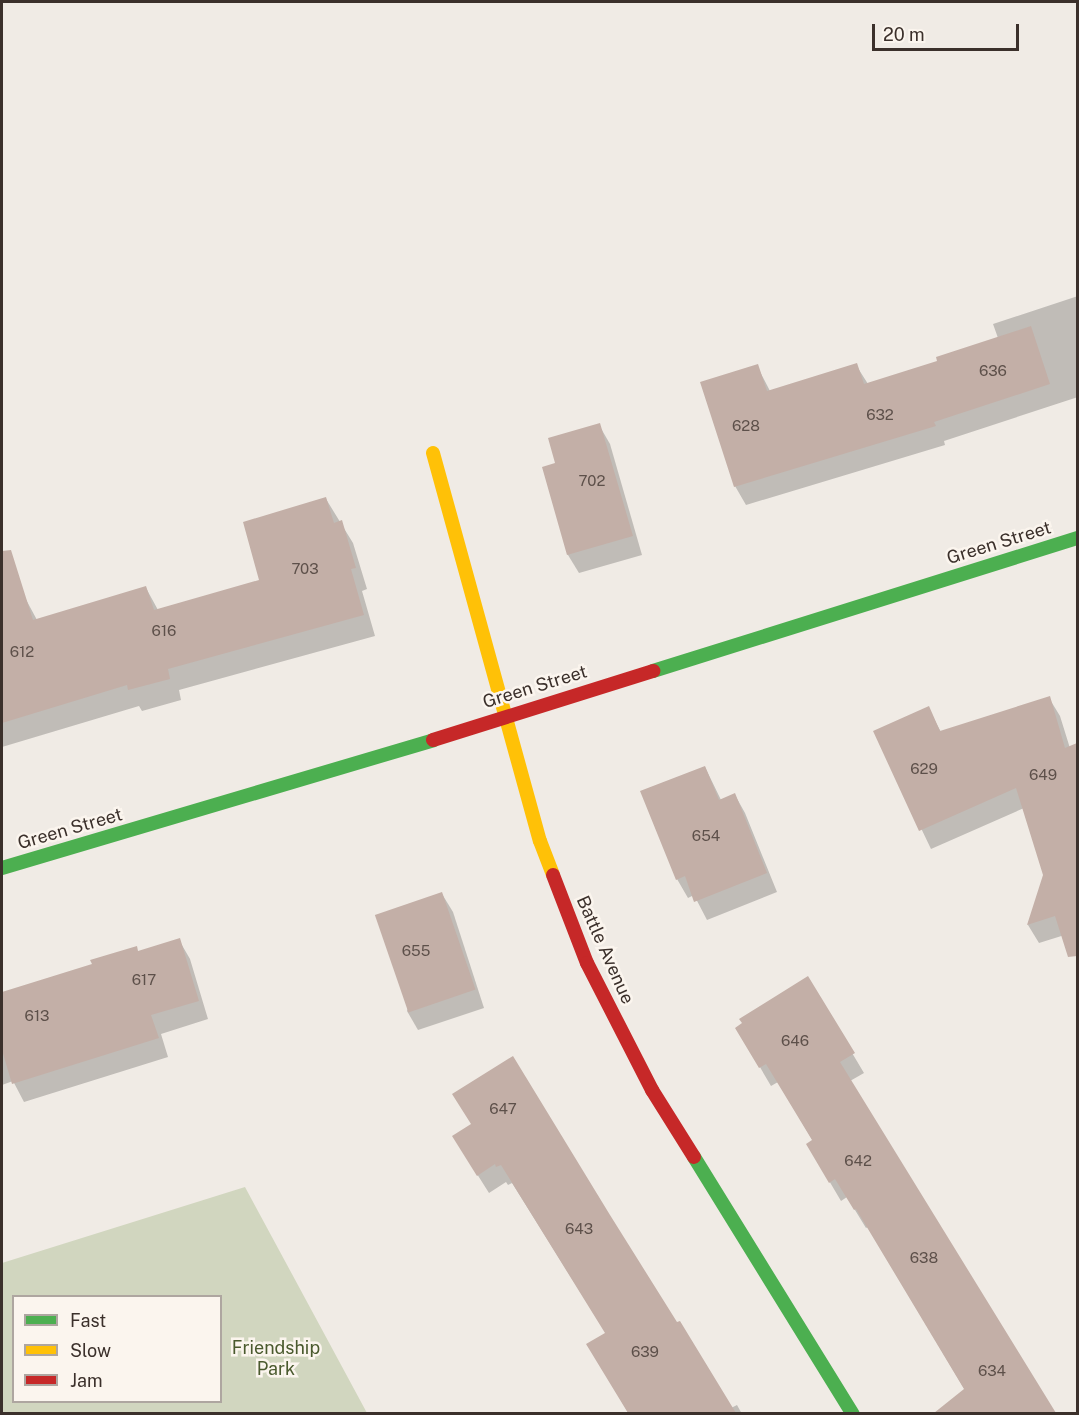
<!DOCTYPE html>
<html>
<head>
<meta charset="utf-8">
<style>
	body { margin:0 }
	#map { position:relative; width:1079px; height:1415px; overflow:hidden; background:#f0ebe5; font-family:"Public Sans",sans-serif }
	div>[style] { position:absolute }
	.green>* { inset:0; background:#d1d6bf }
	.shadow>* { inset:0; background:#0003 }
	.building>* { inset:0; background:#c3afa7; transform-origin:0 0 }
	.fast>* { height:14px; margin:-7px; padding:0 7px; transform-origin:7px; border-radius:7px; background:#4caf50 }
	.slow>* { height:14px; margin:-7px; padding:0 7px; transform-origin:7px; border-radius:7px; background:#ffc107 }
	.jam>* { height:14px; margin:-7px; padding:0 7px; transform-origin:7px; border-radius:7px; background:#c62828 }
	span { translate:-50% -50%; white-space:nowrap; text-align:center; line-height:1.15; -webkit-text-stroke:5px #fbf5ee; paint-order:stroke }
	.number-label { font-size:15px; color:#5d504a }
	.number-label span { -webkit-text-stroke-width:0 }
	.street-label { font-size:18px; color:#3b302b }
	.park-label { font-size:18px; color:#4a5a2e }
	.frame { position:absolute; inset:0; border:3px solid #3b302b; pointer-events:none }
	.legend { position:absolute; left:12px; top:1295px; width:210px; height:108px; box-sizing:border-box; background:#fbf5ee; border:2px solid #aea6a0; margin:0; padding:8px 10px; list-style:none; font-size:18px; color:#3b302b }
	.legend li { display:flex; align-items:center; gap:12px; height:30px }
	.legend b { width:30px; border:2px solid #aea6a0 }
	.scale { position:absolute; left:872px; top:24px; width:147px; height:27px; box-sizing:border-box; border:3px solid #3b302b; border-top:0; padding-left:8px; font-size:18px; line-height:21px; white-space:nowrap; color:#3b302b; -webkit-text-stroke:4px #fbf5ee; paint-order:stroke }
</style>
</head>
<body>
<div id="map">
	<div class="green">
		<i style="clip-path:polygon(evenodd,245px 1187px,367px 1413px,2px 1413px,2px 1263px,245px 1187px,14px 1296px,220px 1296px,220px 1402px,14px 1402px,14px 1296px)"></i>
	</div>
	<div class="shadow">
		<i style="clip-path:polygon(1078px 296px,1078px 397px,944px 441px,945px 445px,746px 505px,735px 486px,757px 366px,770px 391px,856px 365px,868px 384px,939px 362px,998px 338px,993px 324px)"></i>
		<i style="clip-path:polygon(599px 425px,610px 444px,642px 555px,579px 573px,568px 555px,557px 464px)"></i>
		<i style="clip-path:polygon(326px 499px,353px 543px,367px 589px,362px 591px,375px 636px,179px 690px,181px 700px,142px 711px,139px 706px,2px 747px,2px 600px,23px 594px,37px 620px,146px 588px,158px 610px,261px 581px)"></i>
		<i style="clip-path:polygon(1049px 698px,1060px 716px,1078px 774px,1078px 953px,1071px 933px,1039px 943px,1028px 925px,1044px 875px,1024px 808px,931px 849px,875px 732px,928px 708px,941px 732px)"></i>
		<i style="clip-path:polygon(705px 767px,721px 800px,735px 795px,745px 813px,777px 892px,707px 920px,694px 895px,688px 898px,677px 879px)"></i>
		<i style="clip-path:polygon(442px 894px,453px 912px,484px 1008px,418px 1030px,407px 1011px)"></i>
		<i style="clip-path:polygon(179px 940px,190px 959px,208px 1019px,161px 1034px,168px 1057px,24px 1102px,13px 1081px,2px 1085px,2px 994px)"></i>
		<i style="clip-path:polygon(808px 979px,864px 1073px,850px 1081px,1053px 1414px,976px 1414px,963px 1391px,965px 1390px,868px 1227px,866px 1228px,847px 1197px,841px 1201px,808px 1145px,813px 1141px,778px 1082px,771px 1086px,737px 1028px)"></i>
		<i style="clip-path:polygon(472px 1125px,677px 1324px,731px 1408px,737px 1405px,742px 1414px,629px 1414px,588px 1344px,606px 1333px,512px 1183px,508px 1185px,506px 1182px,489px 1193px,465px 1155px)"></i>
	</div>
	<div class="building">
		<i style="clip-path:polygon(1031px 326px,1050px 384px,934px 422px,936px 426px,734px 487px,700px 382px,758px 364px,767px 391px,857px 363px,864px 384px,937px 361px,936px 357px)"></i>
		<i style="clip-path:polygon(600px 423px,633px 536px,567px 555px,542px 467px,555px 463px,548px 438px)"></i>
		<i style="clip-path:polygon(326px 497px,334px 523px,342px 520px,356px 568px,351px 569px,364px 615px,168px 669px,170px 679px,128px 690px,127px 685px,2px 723px,2px 551px,11px 550px,33px 620px,146px 586px,154px 610px,259px 580px,243px 522px)"></i>
		<i style="clip-path:polygon(1050px 696px,1065px 748px,1077px 743px,1077px 956px,1068px 957px,1055px 916px,1027px 925px,1043px 875px,1016px 788px,919px 831px,873px 731px,929px 706px,940px 731px)"></i>
		<i style="clip-path:polygon(705px 766px,719px 800px,735px 793px,767px 873px,694px 902px,685px 876px,676px 880px,640px 791px)"></i>
		<i style="left:442px;top:892px;width:103px;height:71px;rotate:71deg"></i>
		<i style="clip-path:polygon(180px 938px,199px 1001px,151px 1015px,159px 1038px,12px 1084px,2px 1050px,2px 992px,92px 964px,90px 960px,137px 946px,138px 951px)"></i>
		<i style="clip-path:polygon(808px 976px,855px 1053px,840px 1062px,1056px 1413px,934px 1413px,964px 1389px,856px 1209px,854px 1210px,835px 1179px,829px 1183px,806px 1144px,812px 1140px,766px 1064px,759px 1068px,735px 1028px,742px 1023px,739px 1019px)"></i>
		<i style="clip-path:polygon(513px 1056px,610px 1215px,677px 1322px,680px 1321px,736px 1413px,628px 1413px,586px 1344px,605px 1333px,501px 1165px,496px 1167px,495px 1164px,477px 1176px,452px 1136px,471px 1124px,452px 1094px)"></i>
	</div>
	<div class="fast">
		<i style="left:653px;top:671px;width:445px;rotate:-17.4deg"></i>
		<i style="left:2px;top:868px;width:450px;rotate:-16.5deg"></i>
		<i style="left:694px;top:1157px;width:302px;rotate:58.3deg"></i>
	</div>
	<div class="slow">
		<i style="left:433px;top:453px;width:402px;rotate:74.6deg"></i>
		<i style="left:540px;top:841px;width:36px;rotate:69deg"></i>
	</div>
	<div class="jam">
		<i style="left:433px;top:740px;width:231px;rotate:-17.4deg"></i>
		<i style="left:553px;top:875px;width:94px;rotate:68.9deg"></i>
		<i style="left:587px;top:963px;width:143px;rotate:62.9deg"></i>
		<i style="left:652px;top:1090px;width:79px;rotate:57.9deg"></i>
	</div>
	<div class="number-label">
		<span style="left:993px;top:371px">636</span>
		<span style="left:880px;top:415px">632</span>
		<span style="left:746px;top:426px">628</span>
		<span style="left:592px;top:481px">702</span>
		<span style="left:305px;top:569px">703</span>
		<span style="left:164px;top:631px">616</span>
		<span style="left:22px;top:652px">612</span>
		<span style="left:924px;top:769px">629</span>
		<span style="left:1043px;top:775px">649</span>
		<span style="left:706px;top:836px">654</span>
		<span style="left:416px;top:951px">655</span>
		<span style="left:144px;top:980px">617</span>
		<span style="left:37px;top:1016px">613</span>
		<span style="left:795px;top:1041px">646</span>
		<span style="left:503px;top:1109px">647</span>
		<span style="left:858px;top:1161px">642</span>
		<span style="left:579px;top:1229px">643</span>
		<span style="left:924px;top:1258px">638</span>
		<span style="left:645px;top:1352px">639</span>
		<span style="left:992px;top:1371px">634</span>
	</div>
	<div class="street-label">
		<span style="left:999px;top:543px;rotate:-17deg">Green Street</span>
		<span style="left:535px;top:687px;rotate:-17deg">Green Street</span>
		<span style="left:70px;top:829px;rotate:-16deg">Green Street</span>
		<span style="left:605px;top:950px;rotate:66deg">Battle Avenue</span>
	</div>
	<div class="park-label">
		<span style="left:276px;top:1359px">Friendship<br>Park</span>
	</div>
	<div class="frame"></div>
	<ul class="legend">
	<li><b style="height:8px;background:#4caf50"></b>Fast</li>
	<li><b style="height:8px;background:#ffc107"></b>Slow</li>
	<li><b style="height:8px;background:#c62828"></b>Jam</li>
	</ul>
	<div class="scale">20 m</div>
</div>
</body>
</html>
